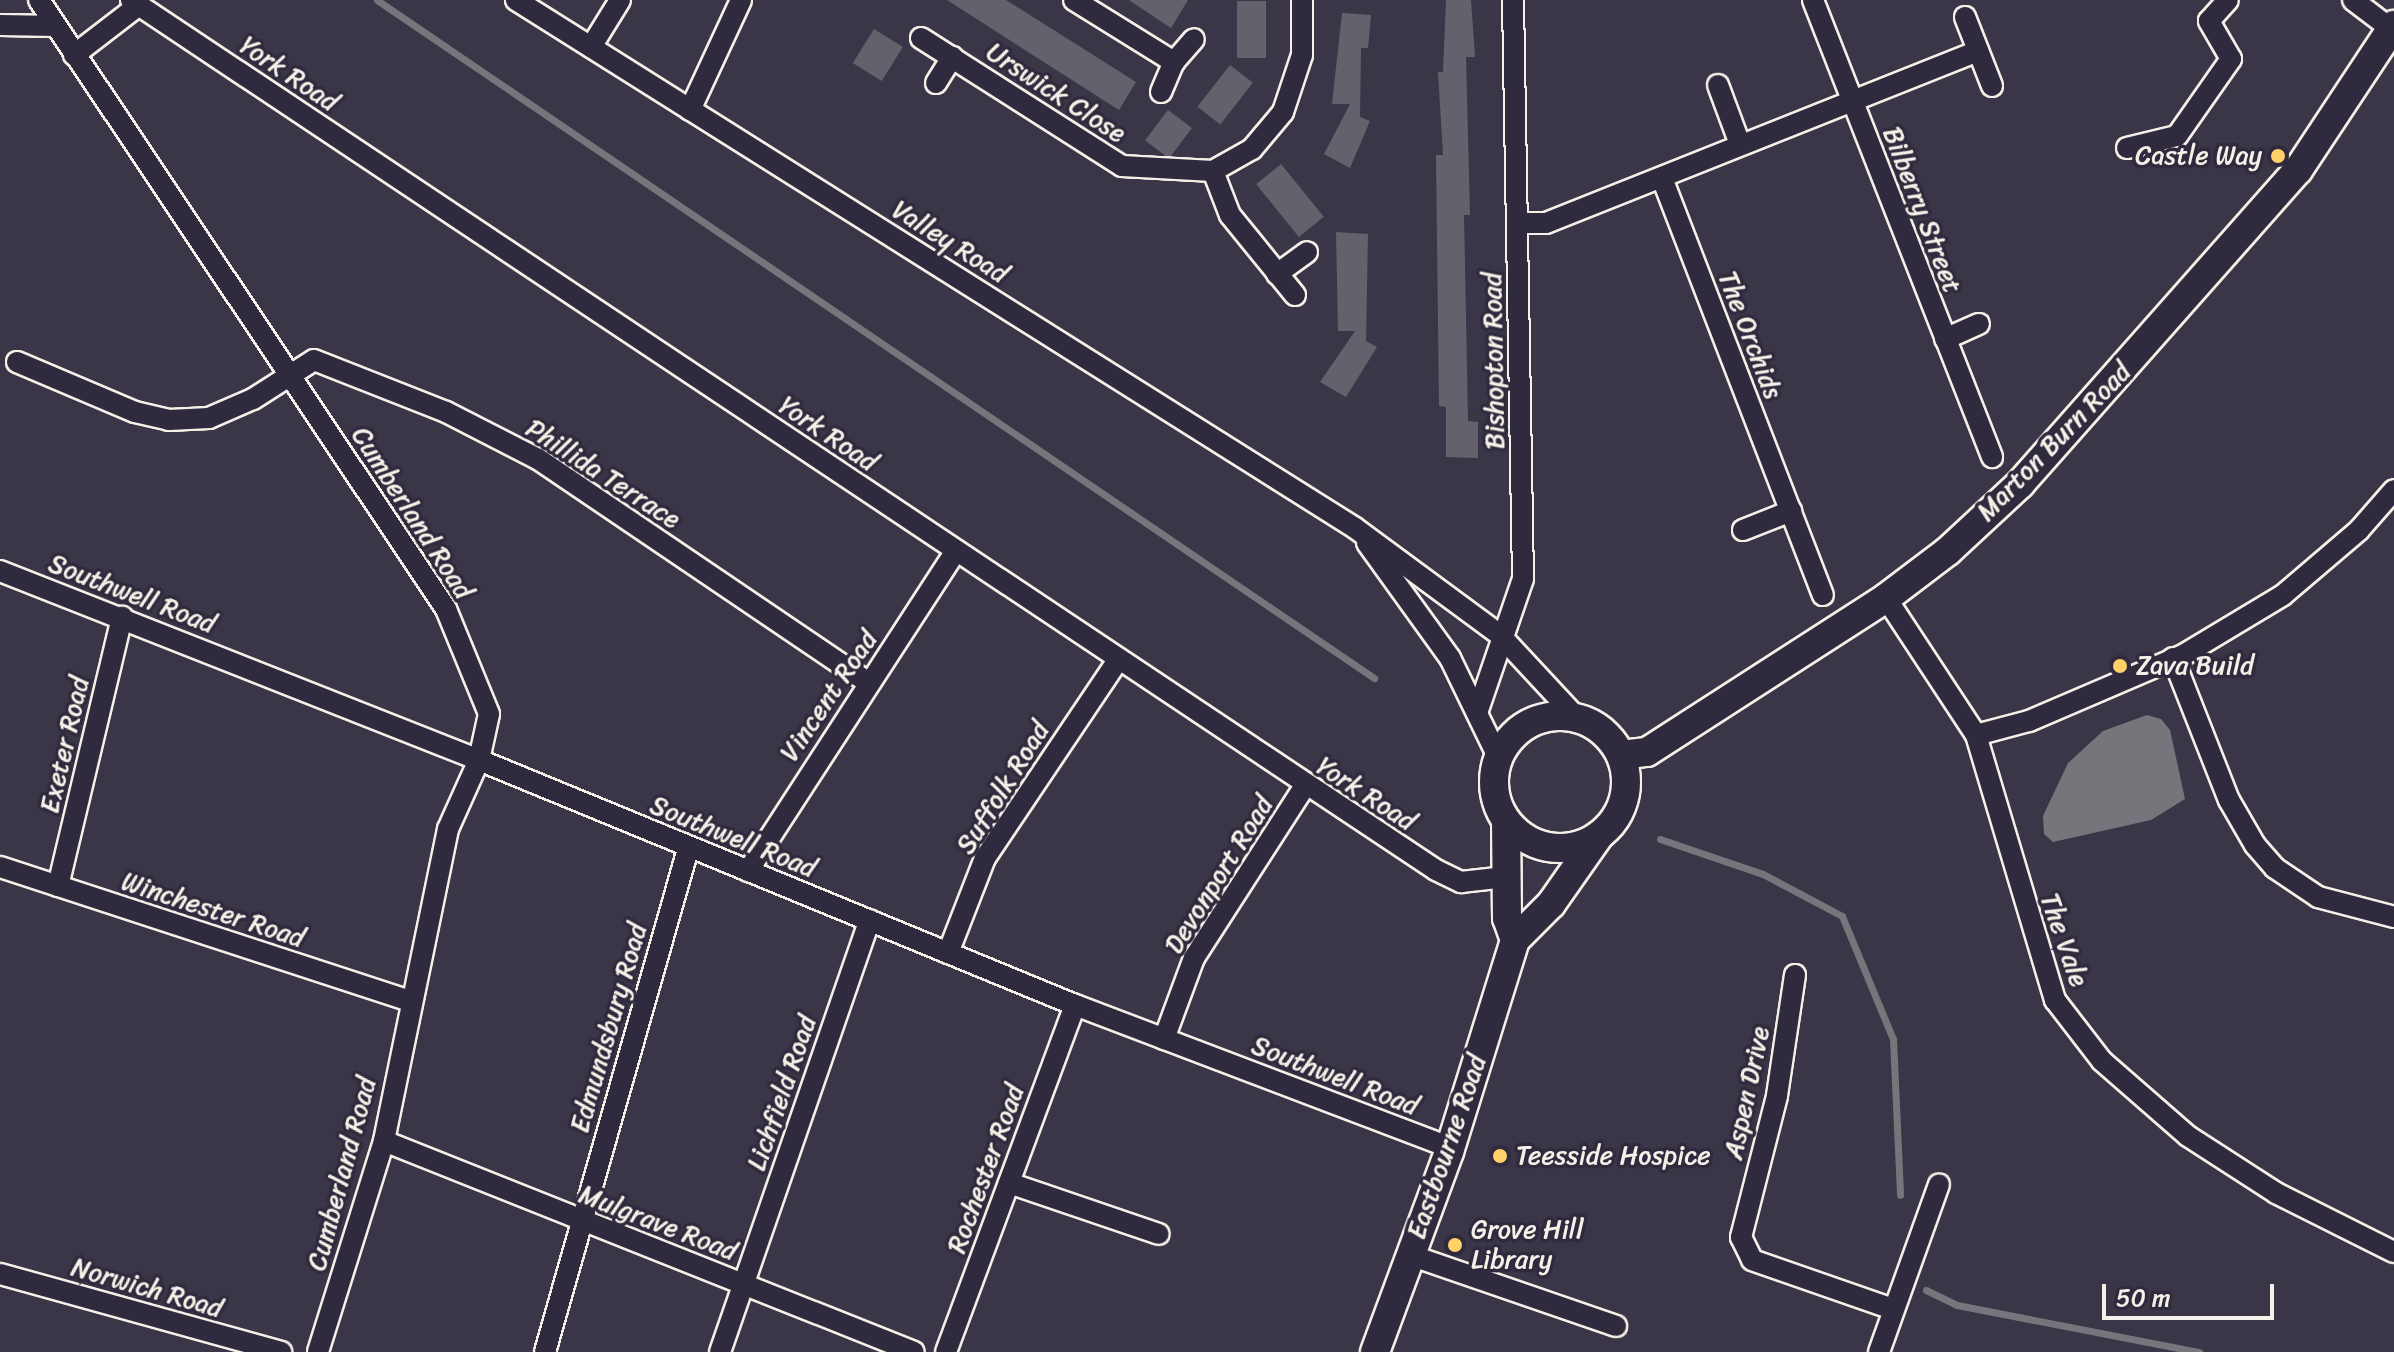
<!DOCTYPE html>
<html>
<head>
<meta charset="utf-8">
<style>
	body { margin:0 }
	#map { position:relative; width:2394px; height:1352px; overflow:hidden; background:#3b3647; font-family:Sriracha,sans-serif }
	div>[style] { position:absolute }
	.water>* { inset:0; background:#78747b }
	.stream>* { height:7px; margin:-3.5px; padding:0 3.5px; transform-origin:3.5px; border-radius:3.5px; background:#78747b }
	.building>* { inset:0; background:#65616c; transform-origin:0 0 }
	.roads { filter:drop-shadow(2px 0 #f4f1e8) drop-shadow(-2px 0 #f4f1e8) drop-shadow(0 2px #f4f1e8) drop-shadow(0 -2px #f4f1e8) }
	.street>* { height:20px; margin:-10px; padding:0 10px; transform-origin:10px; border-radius:10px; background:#2f2a3d }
	.secondary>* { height:28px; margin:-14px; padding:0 14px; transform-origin:14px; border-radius:14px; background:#2f2a3d }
	.secondary>.ring { margin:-14px; padding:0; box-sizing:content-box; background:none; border:28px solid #2f2a3d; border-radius:50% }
	.dots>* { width:22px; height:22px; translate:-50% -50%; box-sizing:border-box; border:4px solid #2f2a3d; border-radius:50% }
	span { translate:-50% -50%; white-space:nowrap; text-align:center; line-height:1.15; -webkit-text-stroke:7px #2f2a3d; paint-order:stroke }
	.street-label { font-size:26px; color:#f4f1e8 }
	.poi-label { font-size:26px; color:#f4f1e8 }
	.right { translate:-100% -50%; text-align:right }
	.left { translate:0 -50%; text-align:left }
	.scale { position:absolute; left:2102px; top:1284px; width:172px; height:36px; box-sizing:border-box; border:4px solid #f4f1e8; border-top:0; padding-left:10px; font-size:24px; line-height:28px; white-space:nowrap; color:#f4f1e8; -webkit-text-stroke:6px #2f2a3d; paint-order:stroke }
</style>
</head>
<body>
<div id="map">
	<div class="water">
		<i style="clip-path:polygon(2147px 715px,2161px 719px,2170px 730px,2185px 799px,2151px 820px,2053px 842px,2044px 834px,2043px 816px,2068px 763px,2103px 731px)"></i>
	</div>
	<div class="stream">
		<i style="left:377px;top:0;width:1206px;rotate:34.22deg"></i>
		<i style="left:1660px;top:839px;width:109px;rotate:18.8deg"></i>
		<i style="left:1763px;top:874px;width:89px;rotate:28deg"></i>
		<i style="left:1842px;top:916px;width:133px;rotate:67.5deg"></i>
		<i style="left:1893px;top:1039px;width:156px;rotate:87.4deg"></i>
		<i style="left:1926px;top:1290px;width:34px;rotate:26deg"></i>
		<i style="left:1957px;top:1305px;width:247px;rotate:11deg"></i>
	</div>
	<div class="building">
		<i style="clip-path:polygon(947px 0,1006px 0,1136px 82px,1119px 110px)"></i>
		<i style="clip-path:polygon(1129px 0,1188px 0,1171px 28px)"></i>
		<i style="clip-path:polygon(1446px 0,1471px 0,1475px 57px,1466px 57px,1470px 215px,1464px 215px,1468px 421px,1478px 422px,1478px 458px,1446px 457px,1446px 407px,1439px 406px,1436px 155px,1443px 155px,1438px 72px,1443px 72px)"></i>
		<i style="left:1237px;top:1px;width:29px;height:57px"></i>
		<i style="clip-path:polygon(1342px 13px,1371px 15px,1368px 48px,1361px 48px,1360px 117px,1370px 121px,1350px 168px,1324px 154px,1350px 104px,1332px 104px)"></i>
		<i style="left:874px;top:29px;width:34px;height:40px;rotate:32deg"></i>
		<i style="left:1230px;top:65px;width:29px;height:53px;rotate:38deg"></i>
		<i style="left:1168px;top:110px;width:30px;height:38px;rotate:37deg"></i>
		<i style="left:1281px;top:164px;width:68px;height:32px;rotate:51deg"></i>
		<i style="clip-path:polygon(1336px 232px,1368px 234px,1366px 341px,1377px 347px,1346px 397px,1320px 382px,1355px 331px,1338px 331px)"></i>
	</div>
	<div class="roads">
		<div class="street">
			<i style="left:39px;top:0;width:732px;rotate:56.24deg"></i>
			<i style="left:446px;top:609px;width:113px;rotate:67.7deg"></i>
			<i style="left:489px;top:714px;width:47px;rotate:102.3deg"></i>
			<i style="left:479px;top:760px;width:76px;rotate:114.2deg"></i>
			<i style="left:448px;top:829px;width:318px;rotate:101.6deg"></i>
			<i style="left:384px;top:1141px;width:221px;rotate:107.4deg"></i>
			<i style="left:131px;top:0;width:1568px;rotate:33.69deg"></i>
			<i style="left:1436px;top:870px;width:28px;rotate:26deg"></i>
			<i style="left:1461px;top:882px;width:45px;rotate:-6.3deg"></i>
			<i style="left:516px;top:0;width:991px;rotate:32.18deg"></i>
			<i style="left:1355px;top:528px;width:179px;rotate:36.4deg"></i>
			<i style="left:1499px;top:634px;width:113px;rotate:47.1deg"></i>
			<i style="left:1074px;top:0;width:118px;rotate:31.8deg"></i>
			<i style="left:1813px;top:0;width:491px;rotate:68.6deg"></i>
			<i style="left:2353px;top:0;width:48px;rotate:37.3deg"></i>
			<i style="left:1965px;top:17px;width:74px;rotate:68.6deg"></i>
			<i style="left:0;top:25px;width:56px;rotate:1deg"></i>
			<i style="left:921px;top:38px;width:238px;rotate:32.5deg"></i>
			<i style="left:1122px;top:166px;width:91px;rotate:3.1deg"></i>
			<i style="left:1213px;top:171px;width:45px;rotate:-29.4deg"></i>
			<i style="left:1252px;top:149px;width:48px;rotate:-50deg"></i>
			<i style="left:1283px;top:112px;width:60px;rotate:-71.6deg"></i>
			<i style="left:1302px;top:55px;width:55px;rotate:-90deg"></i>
			<i style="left:591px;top:47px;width:55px;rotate:-58.3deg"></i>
			<i style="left:74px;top:55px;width:82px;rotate:-37.6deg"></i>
			<i style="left:936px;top:83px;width:31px;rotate:-58deg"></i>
			<i style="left:1718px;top:85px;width:63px;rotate:69.6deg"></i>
			<i style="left:1161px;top:92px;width:33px;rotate:-67deg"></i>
			<i style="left:1174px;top:62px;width:30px;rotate:-49deg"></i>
			<i style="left:690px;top:110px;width:121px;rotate:-65.1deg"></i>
			<i style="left:2127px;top:148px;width:51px;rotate:-13.5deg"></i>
			<i style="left:2177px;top:136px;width:94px;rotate:-55deg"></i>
			<i style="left:2231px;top:59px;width:44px;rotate:-120.1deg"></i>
			<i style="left:2209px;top:21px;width:28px;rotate:-48deg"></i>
			<i style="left:1213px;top:171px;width:47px;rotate:68.9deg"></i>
			<i style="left:1230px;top:215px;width:103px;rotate:50.9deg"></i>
			<i style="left:1662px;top:178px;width:447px;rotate:68.9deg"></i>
			<i style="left:1518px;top:223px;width:28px"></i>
			<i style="left:1546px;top:223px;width:465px;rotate:-21.7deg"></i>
			<i style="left:1277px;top:274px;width:37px;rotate:-36deg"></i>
			<i style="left:1945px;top:339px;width:37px;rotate:-24deg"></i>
			<i style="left:17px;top:362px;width:128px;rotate:23deg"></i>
			<i style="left:135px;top:412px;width:35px;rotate:13deg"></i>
			<i style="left:169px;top:420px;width:40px;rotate:-2.9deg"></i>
			<i style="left:209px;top:418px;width:48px;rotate:-23.4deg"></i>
			<i style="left:253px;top:399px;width:72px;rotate:-32.6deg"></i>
			<i style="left:314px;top:360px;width:142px;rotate:21.5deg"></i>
			<i style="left:446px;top:412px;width:103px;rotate:27.1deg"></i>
			<i style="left:538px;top:459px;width:400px;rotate:34.1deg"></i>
			<i style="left:1743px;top:530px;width:52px;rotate:-21.6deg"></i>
			<i style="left:1367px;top:543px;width:142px;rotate:54.2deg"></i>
			<i style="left:1450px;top:658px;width:110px;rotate:64.1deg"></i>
			<i style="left:0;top:571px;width:515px;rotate:21.53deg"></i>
			<i style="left:479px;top:760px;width:644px;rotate:22.35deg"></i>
			<i style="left:1075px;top:1005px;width:400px;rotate:20.8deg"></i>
			<i style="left:1886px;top:598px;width:164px;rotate:56.7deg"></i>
			<i style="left:1976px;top:735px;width:277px;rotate:73.4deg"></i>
			<i style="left:2055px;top:1000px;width:77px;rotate:52.4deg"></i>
			<i style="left:2102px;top:1061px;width:114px;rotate:41.1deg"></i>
			<i style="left:2188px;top:1136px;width:105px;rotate:32.9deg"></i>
			<i style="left:2276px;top:1193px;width:132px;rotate:26.6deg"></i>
			<i style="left:2173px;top:658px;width:153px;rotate:68.5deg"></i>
			<i style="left:2229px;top:800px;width:52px;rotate:60deg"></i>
			<i style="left:2255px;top:845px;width:30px;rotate:49deg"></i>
			<i style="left:2275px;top:868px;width:52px;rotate:34deg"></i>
			<i style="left:2318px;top:897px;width:79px;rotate:14.7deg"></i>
			<i style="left:1477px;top:713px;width:142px;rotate:-71.1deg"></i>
			<i style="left:1523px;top:579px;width:579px;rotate:-90.99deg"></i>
			<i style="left:1976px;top:735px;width:55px;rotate:-14.8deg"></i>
			<i style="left:2029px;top:721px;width:170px;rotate:-23.2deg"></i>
			<i style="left:2185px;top:654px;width:114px;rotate:-31deg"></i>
			<i style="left:2283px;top:595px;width:100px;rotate:-40.5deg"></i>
			<i style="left:2359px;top:530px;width:53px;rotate:-48.8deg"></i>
			<i style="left:0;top:867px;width:431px;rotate:18.1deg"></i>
			<i style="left:748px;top:871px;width:382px;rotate:-57deg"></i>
			<i style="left:58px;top:886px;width:277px;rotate:-76.6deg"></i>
			<i style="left:948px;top:953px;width:102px;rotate:-68.7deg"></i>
			<i style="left:985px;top:858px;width:239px;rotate:-56.1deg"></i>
			<i style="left:1795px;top:975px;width:122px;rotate:98.5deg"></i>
			<i style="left:1777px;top:1096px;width:146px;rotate:104.3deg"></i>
			<i style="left:1741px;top:1237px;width:25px;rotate:64deg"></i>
			<i style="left:1752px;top:1260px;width:149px;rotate:19.2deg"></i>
			<i style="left:1164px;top:1039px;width:86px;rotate:-69.7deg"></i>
			<i style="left:1194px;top:958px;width:205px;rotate:-57.2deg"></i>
			<i style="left:384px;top:1141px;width:570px;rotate:21.71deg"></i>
			<i style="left:1009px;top:1183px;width:158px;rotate:18.8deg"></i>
			<i style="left:1410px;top:1255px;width:218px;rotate:19deg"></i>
			<i style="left:0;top:1274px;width:292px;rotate:15.5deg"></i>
			<i style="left:545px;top:1352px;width:523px;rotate:-74.13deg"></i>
			<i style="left:720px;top:1352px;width:457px;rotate:-70.9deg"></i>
			<i style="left:946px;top:1352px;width:370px;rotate:-69.6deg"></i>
			<i style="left:1879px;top:1352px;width:178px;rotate:-70.3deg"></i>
		</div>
		<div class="secondary">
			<i class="ring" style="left:1494px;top:716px;width:104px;height:104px"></i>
			<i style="left:1621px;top:755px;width:26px;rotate:-7deg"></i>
			<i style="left:1647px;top:752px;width:284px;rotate:-32.8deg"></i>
			<i style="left:1886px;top:598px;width:78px;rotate:-37.2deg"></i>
			<i style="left:1948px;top:551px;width:98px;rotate:-42.9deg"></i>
			<i style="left:2020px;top:484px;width:419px;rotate:-48.5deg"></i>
			<i style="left:2298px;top:170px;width:174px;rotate:-56.5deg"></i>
			<i style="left:1506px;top:822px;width:96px;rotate:89.4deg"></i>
			<i style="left:1507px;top:918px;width:23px;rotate:70deg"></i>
			<i style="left:1375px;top:1352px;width:213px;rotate:-69.7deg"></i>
			<i style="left:1449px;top:1152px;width:222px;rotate:-72.7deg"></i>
			<i style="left:1515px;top:940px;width:51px;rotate:-45deg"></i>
			<i style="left:1551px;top:904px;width:82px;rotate:-55deg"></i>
		</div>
	</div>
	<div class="dots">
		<i style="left:2278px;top:156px;background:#ffd166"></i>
		<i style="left:2120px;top:666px;background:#ffd166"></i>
		<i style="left:1500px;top:1156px;background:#ffd166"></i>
		<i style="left:1455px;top:1245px;background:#ffd166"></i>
	</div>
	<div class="street-label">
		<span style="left:289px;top:74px;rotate:34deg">York Road</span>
		<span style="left:1056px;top:93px;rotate:33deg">Urswick Close</span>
		<span style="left:1922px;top:210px;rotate:69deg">Bilberry Street</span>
		<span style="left:950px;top:242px;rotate:32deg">Valley Road</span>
		<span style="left:1750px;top:335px;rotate:69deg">The Orchids</span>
		<span style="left:1494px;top:361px;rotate:-91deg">Bishopton Road</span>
		<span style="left:828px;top:434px;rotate:34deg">York Road</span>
		<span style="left:2054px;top:442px;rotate:-46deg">Marton Burn Road</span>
		<span style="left:603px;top:474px;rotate:33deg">Phillida Terrace</span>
		<span style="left:412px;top:513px;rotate:57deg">Cumberland Road</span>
		<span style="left:132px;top:594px;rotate:21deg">Southwell Road</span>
		<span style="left:829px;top:696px;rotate:-56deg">Vincent Road</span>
		<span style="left:65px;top:745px;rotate:-77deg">Exeter Road</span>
		<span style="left:1003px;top:788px;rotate:-58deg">Suffolk Road</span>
		<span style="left:1366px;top:794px;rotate:33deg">York Road</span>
		<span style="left:733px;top:837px;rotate:22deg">Southwell Road</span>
		<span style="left:1219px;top:875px;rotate:-58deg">Devonport Road</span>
		<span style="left:213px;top:910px;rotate:18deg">Winchester Road</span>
		<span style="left:2064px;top:940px;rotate:71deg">The Vale</span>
		<span style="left:609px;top:1028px;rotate:-74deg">Edmundsbury Road</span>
		<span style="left:1335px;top:1076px;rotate:21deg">Southwell Road</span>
		<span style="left:782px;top:1093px;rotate:-71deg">Lichfield Road</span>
		<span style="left:1747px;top:1093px;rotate:-78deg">Aspen Drive</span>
		<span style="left:1447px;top:1147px;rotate:-71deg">Eastbourne Road</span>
		<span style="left:986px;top:1169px;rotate:-70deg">Rochester Road</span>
		<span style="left:342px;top:1174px;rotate:-75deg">Cumberland Road</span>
		<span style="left:658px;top:1223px;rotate:21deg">Mulgrave Road</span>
		<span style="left:147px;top:1288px;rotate:16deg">Norwich Road</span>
	</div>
	<div class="poi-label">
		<span class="right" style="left:2262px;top:156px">Castle Way</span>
		<span class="left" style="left:2136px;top:666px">Zava Build</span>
		<span class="left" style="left:1516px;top:1156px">Teesside Hospice</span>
		<span class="left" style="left:1471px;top:1245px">Grove Hill<br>Library</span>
	</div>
	<div class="scale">50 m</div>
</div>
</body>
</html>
